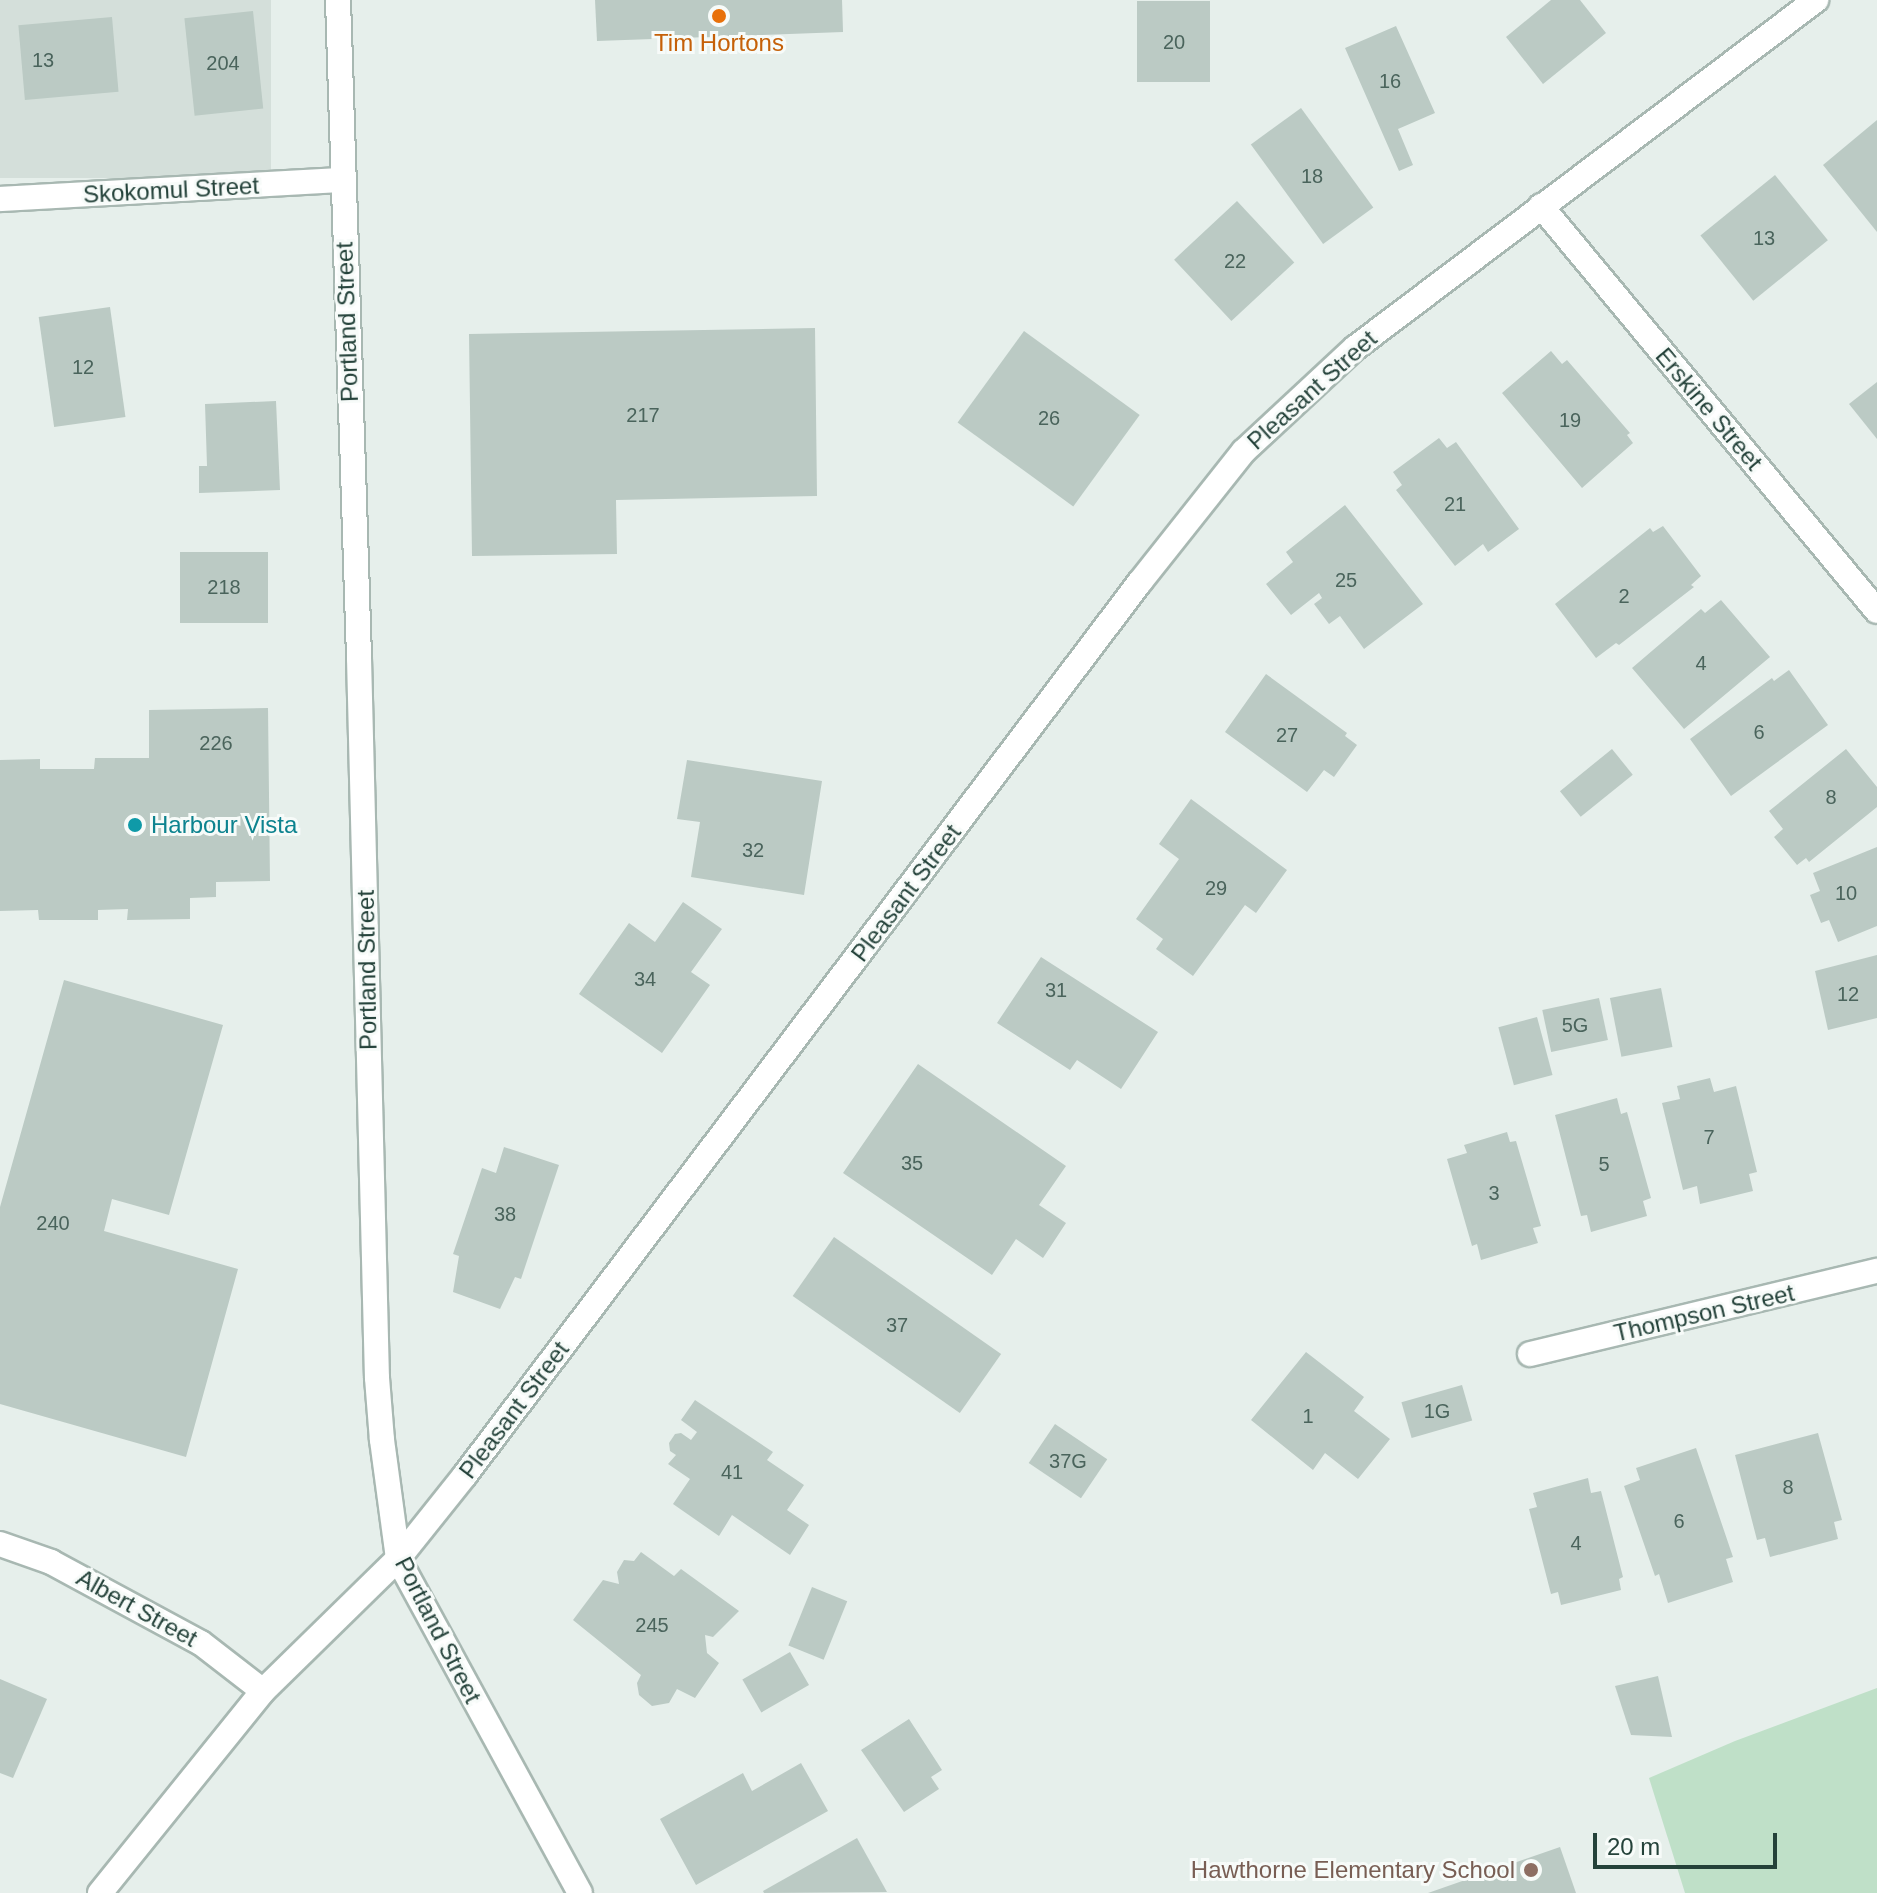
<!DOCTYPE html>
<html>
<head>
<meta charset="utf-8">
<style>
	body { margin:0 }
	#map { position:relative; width:1877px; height:1893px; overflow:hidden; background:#e6efeb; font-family:Helvetica,sans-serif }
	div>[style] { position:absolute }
	.built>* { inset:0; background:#d4dfda; transform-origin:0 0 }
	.green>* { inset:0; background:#bfe0c8 }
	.building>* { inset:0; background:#bbcac4; transform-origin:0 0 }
	.roads { filter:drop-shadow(2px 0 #a8b8b2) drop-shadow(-2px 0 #a8b8b2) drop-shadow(0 2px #a8b8b2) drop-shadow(0 -2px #a8b8b2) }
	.minor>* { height:24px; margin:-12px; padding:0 12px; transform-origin:12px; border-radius:12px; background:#fff }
	.secondary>* { height:24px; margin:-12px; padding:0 12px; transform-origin:12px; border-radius:12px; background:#fff }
	.dots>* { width:22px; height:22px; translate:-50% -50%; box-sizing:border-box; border:4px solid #f7fbf9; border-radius:50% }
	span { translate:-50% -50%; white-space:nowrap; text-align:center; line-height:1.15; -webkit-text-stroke:6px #f7fbf9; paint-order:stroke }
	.number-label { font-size:20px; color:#4a645c }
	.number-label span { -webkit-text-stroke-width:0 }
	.food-label { font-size:24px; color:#c56008 }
	.street-label { font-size:24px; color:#24423a }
	.culture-label { font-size:24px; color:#0d838f }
	.left { translate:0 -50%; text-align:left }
	.education-label { font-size:24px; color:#785e54 }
	.right { translate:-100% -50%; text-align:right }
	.scale { position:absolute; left:1593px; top:1833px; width:184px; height:36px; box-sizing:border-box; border:4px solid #24423a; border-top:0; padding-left:10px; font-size:24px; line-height:28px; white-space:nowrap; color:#24423a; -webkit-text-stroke:6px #f7fbf9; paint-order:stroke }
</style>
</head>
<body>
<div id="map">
	<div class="built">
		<i style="left:0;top:0;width:271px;height:178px"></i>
	</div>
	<div class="green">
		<i style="clip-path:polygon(1877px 1688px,1877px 1893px,1685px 1893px,1649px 1778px,1735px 1741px)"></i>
	</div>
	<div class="building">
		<i style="clip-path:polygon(595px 0,842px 0,843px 32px,597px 41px)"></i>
		<i style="clip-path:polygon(1551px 0,1580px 0,1606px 33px,1543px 84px,1506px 37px)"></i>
		<i style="left:1137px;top:1px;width:73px;height:81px"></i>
		<i style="left:253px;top:11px;width:98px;height:69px;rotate:84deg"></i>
		<i style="left:112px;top:17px;width:75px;height:94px;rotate:85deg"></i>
		<i style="clip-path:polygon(1396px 26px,1435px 113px,1398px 129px,1413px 165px,1399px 171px,1345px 48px)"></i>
		<i style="left:1301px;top:108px;width:123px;height:62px;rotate:54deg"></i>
		<i style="clip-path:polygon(1877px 120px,1877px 232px,1823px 165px)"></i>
		<i style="left:1775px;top:175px;width:84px;height:96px;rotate:51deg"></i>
		<i style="left:1237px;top:201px;width:84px;height:86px;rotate:47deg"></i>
		<i style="left:110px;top:307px;width:111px;height:72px;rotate:82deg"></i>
		<i style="clip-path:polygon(815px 328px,817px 496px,616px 500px,617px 554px,472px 556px,469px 334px)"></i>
		<i style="left:1024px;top:331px;width:143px;height:113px;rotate:36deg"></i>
		<i style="clip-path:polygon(1551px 351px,1562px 364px,1567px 360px,1630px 433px,1627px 435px,1633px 443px,1582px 488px,1502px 393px)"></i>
		<i style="clip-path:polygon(1877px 382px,1877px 439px,1849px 404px)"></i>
		<i style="clip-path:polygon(276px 401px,280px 490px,199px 493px,199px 466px,207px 466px,205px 404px)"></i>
		<i style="clip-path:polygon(1439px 438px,1447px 448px,1456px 442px,1519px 529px,1488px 552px,1483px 544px,1455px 566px,1396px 490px,1402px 485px,1393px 472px)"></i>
		<i style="clip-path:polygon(1345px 505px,1423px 604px,1364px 649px,1340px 616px,1329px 624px,1314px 604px,1322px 598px,1319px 593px,1291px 615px,1266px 584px,1293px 562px,1286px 552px)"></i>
		<i style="clip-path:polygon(1663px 526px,1701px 576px,1691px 585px,1694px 587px,1619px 645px,1616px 643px,1596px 658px,1555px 604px,1650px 528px,1653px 532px)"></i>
		<i style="left:180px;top:552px;width:88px;height:71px"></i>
		<i style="clip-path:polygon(1721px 600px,1770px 657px,1684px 729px,1632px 668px,1701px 609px,1705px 613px)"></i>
		<i style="clip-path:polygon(1789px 670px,1828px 725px,1731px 796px,1690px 739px,1772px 678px,1774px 681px)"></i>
		<i style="clip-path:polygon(1266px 674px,1347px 733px,1345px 736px,1357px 745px,1334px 777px,1324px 770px,1307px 792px,1225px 732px)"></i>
		<i style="clip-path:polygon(268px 708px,270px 881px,216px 882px,216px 897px,190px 898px,190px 919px,127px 920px,128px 909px,98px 910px,98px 920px,39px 920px,38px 910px,0 911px,0 760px,40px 759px,40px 769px,94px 769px,95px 758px,149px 758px,149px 710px)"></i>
		<i style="left:1612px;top:749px;width:33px;height:67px;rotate:51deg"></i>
		<i style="clip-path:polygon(1846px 749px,1877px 787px,1877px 807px,1809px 862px,1806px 858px,1797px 865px,1774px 837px,1783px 829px,1769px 811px)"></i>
		<i style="clip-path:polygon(687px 760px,822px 781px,804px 895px,691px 877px,700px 822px,677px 819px)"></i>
		<i style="clip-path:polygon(1191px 799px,1287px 870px,1256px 913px,1245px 905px,1193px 976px,1156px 949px,1163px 939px,1136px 919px,1179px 859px,1159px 844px)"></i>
		<i style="clip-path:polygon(1877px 847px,1877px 926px,1838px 942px,1829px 920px,1821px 923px,1810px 895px,1820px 891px,1813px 873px)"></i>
		<i style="clip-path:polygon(683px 902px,722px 929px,691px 972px,710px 985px,662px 1053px,579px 994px,629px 923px,655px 942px)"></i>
		<i style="clip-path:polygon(1877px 955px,1877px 1018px,1828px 1030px,1815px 971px)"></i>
		<i style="clip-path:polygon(1041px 957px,1158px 1032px,1121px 1089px,1077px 1060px,1070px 1070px,997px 1023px)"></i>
		<i style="clip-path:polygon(64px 980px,223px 1025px,169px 1215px,112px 1199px,104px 1231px,238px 1269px,186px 1457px,0 1404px,0 1207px)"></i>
		<i style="left:1661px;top:988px;width:60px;height:52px;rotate:79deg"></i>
		<i style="left:1599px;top:998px;width:43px;height:58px;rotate:78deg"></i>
		<i style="left:1537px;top:1017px;width:60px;height:40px;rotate:75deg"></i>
		<i style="clip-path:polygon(918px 1064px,1066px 1166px,1039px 1205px,1066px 1223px,1043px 1258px,1016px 1239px,992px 1275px,843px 1173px)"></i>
		<i style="clip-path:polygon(1710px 1078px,1714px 1092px,1736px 1086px,1757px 1172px,1749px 1174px,1753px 1191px,1700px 1204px,1697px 1186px,1683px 1190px,1662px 1103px,1680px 1099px,1677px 1086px)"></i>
		<i style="clip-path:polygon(1617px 1098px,1621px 1114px,1627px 1112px,1651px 1198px,1643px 1201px,1647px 1216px,1591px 1232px,1587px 1215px,1581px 1216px,1555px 1115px)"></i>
		<i style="clip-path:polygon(1507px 1132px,1510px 1142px,1516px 1141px,1541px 1226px,1533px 1228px,1538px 1243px,1481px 1260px,1477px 1244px,1472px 1246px,1447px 1159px,1467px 1153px,1464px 1145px)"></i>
		<i style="clip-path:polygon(504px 1147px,559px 1165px,521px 1279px,515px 1277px,500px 1309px,453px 1292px,459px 1256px,453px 1254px,482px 1168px,496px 1173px)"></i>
		<i style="left:834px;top:1237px;width:204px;height:72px;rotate:35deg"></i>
		<i style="clip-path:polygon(1306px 1352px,1364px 1397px,1354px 1411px,1390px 1439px,1358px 1479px,1325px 1453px,1313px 1470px,1251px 1420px)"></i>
		<i style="left:1462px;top:1385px;width:37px;height:63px;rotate:74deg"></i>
		<i style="clip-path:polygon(695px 1400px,773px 1452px,767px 1460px,804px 1485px,787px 1510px,809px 1525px,790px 1555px,732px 1515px,719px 1536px,673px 1504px,690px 1479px,668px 1464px,676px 1455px,670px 1451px,669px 1443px,675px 1434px,681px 1433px,691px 1440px,697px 1432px,681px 1420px)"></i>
		<i style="left:1055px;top:1424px;width:63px;height:47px;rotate:34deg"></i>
		<i style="clip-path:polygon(1818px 1433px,1842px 1520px,1834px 1522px,1838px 1539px,1770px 1557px,1765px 1538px,1757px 1540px,1735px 1455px)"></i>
		<i style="clip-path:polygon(1696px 1448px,1733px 1557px,1726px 1559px,1733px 1582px,1668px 1603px,1659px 1574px,1655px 1576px,1624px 1486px,1640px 1480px,1636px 1468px)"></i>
		<i style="clip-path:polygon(1588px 1478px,1591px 1493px,1601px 1491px,1623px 1577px,1619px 1579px,1621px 1590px,1561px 1605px,1558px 1592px,1551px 1594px,1529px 1509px,1537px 1507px,1533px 1493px)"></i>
		<i style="clip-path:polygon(641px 1552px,674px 1576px,681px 1569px,739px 1611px,713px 1637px,705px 1635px,707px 1653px,719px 1663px,695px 1698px,677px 1689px,669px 1703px,652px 1706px,639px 1695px,637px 1683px,641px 1675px,573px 1620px,603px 1580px,619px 1584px,617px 1572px,624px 1560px,634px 1561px)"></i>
		<i style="left:812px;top:1587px;width:38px;height:63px;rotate:22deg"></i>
		<i style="left:790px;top:1652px;width:38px;height:55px;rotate:60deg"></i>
		<i style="clip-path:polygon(1658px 1676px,1672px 1737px,1631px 1735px,1615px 1686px)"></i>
		<i style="clip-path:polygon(0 1679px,47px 1699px,13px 1778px,0 1773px)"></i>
		<i style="clip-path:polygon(909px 1719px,942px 1770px,931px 1777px,939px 1789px,904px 1812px,861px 1750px)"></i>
		<i style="clip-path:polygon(801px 1763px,828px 1811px,696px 1885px,660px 1819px,743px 1773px,752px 1791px)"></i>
		<i style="clip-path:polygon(857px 1838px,887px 1892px,764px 1893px,763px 1891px)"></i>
		<i style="clip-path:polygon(1560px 1847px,1576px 1893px,1428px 1893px)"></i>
	</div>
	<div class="roads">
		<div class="minor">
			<i style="left:0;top:199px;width:342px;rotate:-3.2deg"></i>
			<i style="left:1541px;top:206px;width:526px;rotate:50.32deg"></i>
			<i style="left:1530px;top:1354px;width:357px;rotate:-13.5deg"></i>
			<i style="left:0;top:1544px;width:54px;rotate:19.4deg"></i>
			<i style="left:51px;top:1562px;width:170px;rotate:28.4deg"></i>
			<i style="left:201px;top:1643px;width:78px;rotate:37.7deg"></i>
		</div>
		<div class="secondary">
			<i style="left:338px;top:0;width:658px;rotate:88.17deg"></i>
			<i style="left:359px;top:658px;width:720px;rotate:88.57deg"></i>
			<i style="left:377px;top:1378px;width:62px;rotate:85.4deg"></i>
			<i style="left:382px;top:1440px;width:120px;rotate:82.3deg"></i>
			<i style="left:398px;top:1559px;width:380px;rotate:61.4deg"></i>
			<i style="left:100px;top:1893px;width:260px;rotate:-51.1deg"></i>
			<i style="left:263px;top:1691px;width:189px;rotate:-44.4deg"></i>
			<i style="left:398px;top:1559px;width:107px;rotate:-51.4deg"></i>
			<i style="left:465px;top:1475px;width:1119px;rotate:-52.92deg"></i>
			<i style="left:1140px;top:582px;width:167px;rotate:-51.6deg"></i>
			<i style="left:1244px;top:451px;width:151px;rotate:-42.9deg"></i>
			<i style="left:1355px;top:348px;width:578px;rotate:-37.05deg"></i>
		</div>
	</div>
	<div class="dots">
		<i style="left:719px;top:16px;background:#e8710a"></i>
		<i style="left:135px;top:825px;background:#0f9aa8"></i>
		<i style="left:1531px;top:1870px;background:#8d6e63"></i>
	</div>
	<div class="number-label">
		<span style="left:1174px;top:42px">20</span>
		<span style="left:43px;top:60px">13</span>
		<span style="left:223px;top:63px">204</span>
		<span style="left:1390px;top:81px">16</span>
		<span style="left:1312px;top:176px">18</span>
		<span style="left:1764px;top:238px">13</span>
		<span style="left:1235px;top:261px">22</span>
		<span style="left:83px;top:367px">12</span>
		<span style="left:643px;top:415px">217</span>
		<span style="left:1049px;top:418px">26</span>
		<span style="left:1570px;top:420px">19</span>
		<span style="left:1455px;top:504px">21</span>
		<span style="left:1346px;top:580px">25</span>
		<span style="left:224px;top:587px">218</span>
		<span style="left:1624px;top:596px">2</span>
		<span style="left:1701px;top:663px">4</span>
		<span style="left:1759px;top:732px">6</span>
		<span style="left:1287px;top:735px">27</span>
		<span style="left:216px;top:743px">226</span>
		<span style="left:1831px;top:797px">8</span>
		<span style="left:753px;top:850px">32</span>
		<span style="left:1216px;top:888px">29</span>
		<span style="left:1846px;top:893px">10</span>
		<span style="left:645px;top:979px">34</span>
		<span style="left:1056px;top:990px">31</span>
		<span style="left:1848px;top:994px">12</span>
		<span style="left:1575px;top:1025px">5G</span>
		<span style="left:1709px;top:1137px">7</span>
		<span style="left:912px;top:1163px">35</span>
		<span style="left:1604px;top:1164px">5</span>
		<span style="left:1494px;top:1193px">3</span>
		<span style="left:505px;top:1214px">38</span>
		<span style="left:53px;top:1223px">240</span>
		<span style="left:897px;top:1325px">37</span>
		<span style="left:1437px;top:1411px">1G</span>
		<span style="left:1308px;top:1416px">1</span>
		<span style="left:1068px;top:1461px">37G</span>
		<span style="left:732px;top:1472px">41</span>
		<span style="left:1788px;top:1487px">8</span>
		<span style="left:1679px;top:1521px">6</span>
		<span style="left:1576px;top:1543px">4</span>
		<span style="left:652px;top:1625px">245</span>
	</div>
	<div class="food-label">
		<span style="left:719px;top:43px">Tim Hortons</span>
	</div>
	<div class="street-label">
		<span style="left:171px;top:190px;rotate:-3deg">Skokomul Street</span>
		<span style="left:347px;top:322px;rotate:-92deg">Portland Street</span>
		<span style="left:1312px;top:390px;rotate:-42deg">Pleasant Street</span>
		<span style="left:1709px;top:409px;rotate:50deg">Erskine Street</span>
		<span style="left:906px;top:893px;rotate:-53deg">Pleasant Street</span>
		<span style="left:367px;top:970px;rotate:-91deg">Portland Street</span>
		<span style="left:1704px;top:1313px;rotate:-13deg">Thompson Street</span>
		<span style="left:514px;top:1410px;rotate:-53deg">Pleasant Street</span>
		<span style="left:137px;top:1608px;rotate:29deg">Albert Street</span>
		<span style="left:438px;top:1630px;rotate:63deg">Portland Street</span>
	</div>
	<div class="culture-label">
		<span class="left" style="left:151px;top:825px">Harbour Vista</span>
	</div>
	<div class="education-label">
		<span class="right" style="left:1515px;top:1870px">Hawthorne Elementary School</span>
	</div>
	<div class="scale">20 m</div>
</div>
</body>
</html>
